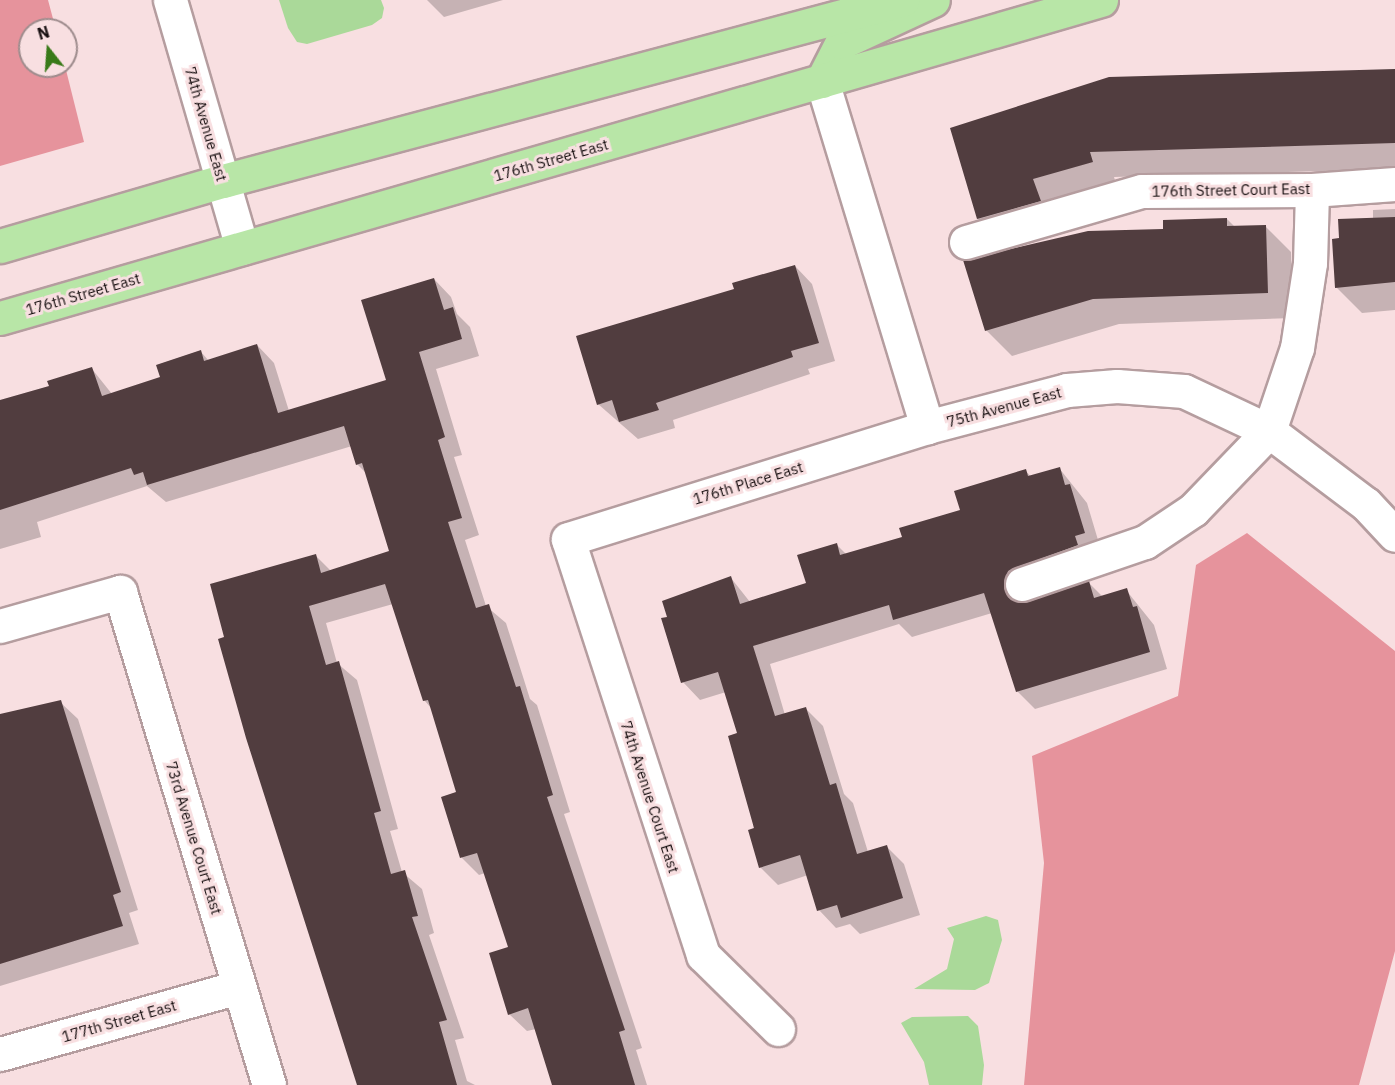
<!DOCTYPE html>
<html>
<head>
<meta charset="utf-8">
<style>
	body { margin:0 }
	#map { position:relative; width:1395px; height:1085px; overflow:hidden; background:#f8dfe1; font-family:"IBM Plex Sans",sans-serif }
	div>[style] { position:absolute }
	.forest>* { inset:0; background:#e6939c }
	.water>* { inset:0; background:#aad999 }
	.shadow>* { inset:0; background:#0003 }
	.building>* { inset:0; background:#513d3f }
	.roads { filter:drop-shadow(2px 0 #b59d9f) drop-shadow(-2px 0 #b59d9f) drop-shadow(0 2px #b59d9f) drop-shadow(0 -2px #b59d9f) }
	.minor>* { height:33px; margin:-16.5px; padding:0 16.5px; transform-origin:16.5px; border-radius:16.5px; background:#fff }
	.primary>* { height:33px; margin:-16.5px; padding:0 16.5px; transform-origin:16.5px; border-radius:16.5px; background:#b8e6a7 }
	span { translate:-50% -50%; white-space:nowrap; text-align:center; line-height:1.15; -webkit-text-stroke:6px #f8dfe1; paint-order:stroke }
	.street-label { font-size:15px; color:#170f10 }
	.north { position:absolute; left:18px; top:18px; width:60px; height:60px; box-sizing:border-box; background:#f8dfe1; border:2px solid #9e8c8d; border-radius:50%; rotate:343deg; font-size:16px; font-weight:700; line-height:24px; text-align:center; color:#170f10 }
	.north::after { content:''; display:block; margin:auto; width:21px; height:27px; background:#397a19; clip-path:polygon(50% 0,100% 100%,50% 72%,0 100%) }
</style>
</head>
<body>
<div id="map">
	<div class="forest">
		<i style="clip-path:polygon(0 0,48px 0,56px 30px,30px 30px,30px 66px,65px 66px,84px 142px,0 166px)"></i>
		<i style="clip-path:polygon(1247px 533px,1395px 651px,1395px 951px,1359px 1085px,1024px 1085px,1044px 863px,1032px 756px,1178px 696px,1196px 565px)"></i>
	</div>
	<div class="water">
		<i style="clip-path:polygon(279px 0,381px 0,384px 8px,382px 18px,372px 25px,307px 44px,297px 42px,288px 28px)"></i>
		<i style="clip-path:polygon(986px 916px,998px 920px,1002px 940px,989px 983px,975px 990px,914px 989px,947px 969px,954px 939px,947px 928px)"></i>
		<i style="clip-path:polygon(968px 1016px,978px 1026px,984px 1065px,982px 1085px,929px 1085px,924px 1062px,901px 1023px,912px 1017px)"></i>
	</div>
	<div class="shadow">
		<i style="clip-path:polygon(427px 0,503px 0,444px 17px)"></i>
		<i style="clip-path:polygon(1395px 71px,1395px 169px,1114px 177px,1117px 187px,1004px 244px,978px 219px,952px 129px)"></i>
		<i style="clip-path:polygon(1395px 209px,1395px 310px,1362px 313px,1336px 287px,1340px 240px,1373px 219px,1373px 210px)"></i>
		<i style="clip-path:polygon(1227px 219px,1235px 227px,1265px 226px,1291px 252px,1293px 318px,1119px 324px,1012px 356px,986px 330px,1165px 231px)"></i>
		<i style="clip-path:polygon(795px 266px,812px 284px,835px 361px,808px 369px,810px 374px,673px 420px,675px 428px,638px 439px,598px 404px,736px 290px)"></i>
		<i style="clip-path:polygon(434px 279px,451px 297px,457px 314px,470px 327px,479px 356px,436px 369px,462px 455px,454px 457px,479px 535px,465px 540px,486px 606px,506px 623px,530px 699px,537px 705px,570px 812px,564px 814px,642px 1048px,636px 1050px,647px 1085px,553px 1085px,536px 1029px,527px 1031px,509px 1014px,510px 948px,485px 873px,479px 875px,462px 858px,443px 798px,458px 793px,432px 709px,424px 700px,393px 604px,326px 623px,337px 663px,357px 680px,398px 829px,390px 831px,402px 872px,422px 889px,434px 933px,429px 935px,464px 1038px,455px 1040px,467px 1081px,475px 1085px,358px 1085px,226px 638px,316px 556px,331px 571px,391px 552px,367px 474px,357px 464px,352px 446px,166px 502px,147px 486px,37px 522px,41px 537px,0 549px,0 402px,50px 387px,92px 369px,112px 394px,162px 378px,201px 352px,209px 361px,257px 345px,274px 363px,289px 411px,388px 381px)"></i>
		<i style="clip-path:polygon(1059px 468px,1087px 503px,1101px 550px,1021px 602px,1089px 583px,1103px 597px,1126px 590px,1154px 625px,1167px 669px,1035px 709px,1017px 691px,992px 613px,912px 637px,899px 624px,770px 664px,785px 715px,806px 709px,823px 726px,844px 794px,853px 803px,868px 852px,886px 846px,904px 864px,920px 915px,860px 934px,850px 924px,836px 928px,819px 910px,808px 875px,778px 885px,760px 867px,739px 734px,726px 692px,700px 700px,683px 682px,731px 578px,750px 602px,808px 584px,836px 544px,847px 555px,903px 538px,962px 511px,1026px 471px,1031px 477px)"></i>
		<i style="clip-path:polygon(60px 702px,78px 719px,138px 910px,129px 913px,139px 944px,0 986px,0 715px)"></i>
	</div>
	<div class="building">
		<i style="clip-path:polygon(1395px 69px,1395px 143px,1090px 152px,1093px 162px,1033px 179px,1041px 201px,977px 219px,950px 128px,1109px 77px)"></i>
		<i style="clip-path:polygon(1395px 217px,1395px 282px,1335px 288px,1332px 239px,1339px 238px,1338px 219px)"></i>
		<i style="clip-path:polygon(1227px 218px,1227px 226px,1266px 225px,1268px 293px,1093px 299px,985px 331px,963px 260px,1088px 231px,1163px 229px,1163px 220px)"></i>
		<i style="clip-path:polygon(795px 265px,819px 343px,791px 351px,793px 357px,656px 403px,659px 410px,619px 422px,612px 400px,597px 405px,576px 336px,734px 289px,732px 283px)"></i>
		<i style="clip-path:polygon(434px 278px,444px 310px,453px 307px,462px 339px,419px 352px,445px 437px,438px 440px,462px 518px,448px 522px,476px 608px,489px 604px,516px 687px,520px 686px,553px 795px,547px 797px,625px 1030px,619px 1032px,635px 1085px,552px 1085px,528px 1008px,508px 1015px,489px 953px,508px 947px,477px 853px,460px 858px,441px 797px,456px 792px,428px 700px,423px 701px,385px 584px,309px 606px,326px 665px,339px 661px,381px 811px,374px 813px,391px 874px,405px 870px,418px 916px,412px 917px,447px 1020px,439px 1022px,457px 1085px,357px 1085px,246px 738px,218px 639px,224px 637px,210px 584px,316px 554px,321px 573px,389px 551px,362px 463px,356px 465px,344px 426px,147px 485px,143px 472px,134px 475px,131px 468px,0 510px,0 400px,49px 386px,47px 381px,92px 367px,102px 396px,160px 377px,156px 365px,201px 350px,204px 361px,257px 344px,278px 413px,386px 380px,361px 300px)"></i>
		<i style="clip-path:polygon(1060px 467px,1065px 485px,1070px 484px,1085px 533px,1075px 536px,1078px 545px,1008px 571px,1005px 591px,1019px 602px,1089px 581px,1094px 598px,1127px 588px,1133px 607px,1137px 606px,1150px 652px,1016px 692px,984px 593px,893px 620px,889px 605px,753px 646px,775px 716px,806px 707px,830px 785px,836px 783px,857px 854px,887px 845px,903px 898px,841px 918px,837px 905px,817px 911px,800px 855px,759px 868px,748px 830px,754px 828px,728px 736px,737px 733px,718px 672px,681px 683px,661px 618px,667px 617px,662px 601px,731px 576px,740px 604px,806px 583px,797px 555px,837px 543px,840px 555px,902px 537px,899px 528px,960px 510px,954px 491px,1026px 469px,1028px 476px)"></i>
		<i style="clip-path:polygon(61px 700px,121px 892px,113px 895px,123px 926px,0 964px,0 714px)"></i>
	</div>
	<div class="roads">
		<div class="minor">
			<i style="left:170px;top:0;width:258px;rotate:73.8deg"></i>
			<i style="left:822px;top:81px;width:362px;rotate:73.1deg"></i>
			<i style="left:966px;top:242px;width:183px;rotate:-16.2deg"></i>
			<i style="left:1142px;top:191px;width:170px;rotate:-0.3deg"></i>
			<i style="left:1312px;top:190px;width:83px;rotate:-4.1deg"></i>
			<i style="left:1022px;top:584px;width:130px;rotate:-18.9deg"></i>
			<i style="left:1145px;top:542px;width:58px;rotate:-33.7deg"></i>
			<i style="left:1193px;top:510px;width:110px;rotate:-46.1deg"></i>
			<i style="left:1269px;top:431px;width:88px;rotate:-71.4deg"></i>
			<i style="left:1297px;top:348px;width:86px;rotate:-81.3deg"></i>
			<i style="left:1310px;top:263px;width:73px;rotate:-88.4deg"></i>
			<i style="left:0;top:626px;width:125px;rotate:-15.8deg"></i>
			<i style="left:120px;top:592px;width:515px;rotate:73.18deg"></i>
			<i style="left:778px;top:1029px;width:105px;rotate:-135.4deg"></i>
			<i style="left:703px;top:955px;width:437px;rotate:-108deg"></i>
			<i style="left:568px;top:539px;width:376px;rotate:-17.3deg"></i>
			<i style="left:927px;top:427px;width:145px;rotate:-14.8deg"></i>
			<i style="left:1067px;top:390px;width:50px;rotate:-4.6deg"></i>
			<i style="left:1117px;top:386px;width:67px;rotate:4.3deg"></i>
			<i style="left:1184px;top:391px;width:94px;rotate:25.2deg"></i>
			<i style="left:1269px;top:431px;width:121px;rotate:37deg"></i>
			<i style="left:1366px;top:504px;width:42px;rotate:46.9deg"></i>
			<i style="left:0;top:1054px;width:248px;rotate:-15.7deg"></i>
		</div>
		<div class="primary">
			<i style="left:822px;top:81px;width:44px;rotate:-62.9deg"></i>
			<i style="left:842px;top:42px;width:100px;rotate:-24.8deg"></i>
			<i style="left:0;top:246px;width:232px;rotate:-16.3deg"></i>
			<i style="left:223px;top:181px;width:703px;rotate:-14.93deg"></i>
			<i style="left:0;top:318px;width:1146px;rotate:-16.11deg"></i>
		</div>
	</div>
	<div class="street-label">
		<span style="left:206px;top:124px;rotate:74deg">74th Avenue East</span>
		<span style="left:551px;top:160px;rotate:-16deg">176th Street East</span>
		<span style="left:1231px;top:190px;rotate:-1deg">176th Street Court East</span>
		<span style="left:83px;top:294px;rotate:-16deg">176th Street East</span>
		<span style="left:1004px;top:407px;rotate:-15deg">75th Avenue East</span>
		<span style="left:748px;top:483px;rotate:-17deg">176th Place East</span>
		<span style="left:650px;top:797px;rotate:72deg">74th Avenue Court East</span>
		<span style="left:194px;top:838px;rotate:73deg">73rd Avenue Court East</span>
		<span style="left:119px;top:1021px;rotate:-16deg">177th Street East</span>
	</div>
	<div class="north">N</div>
</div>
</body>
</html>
